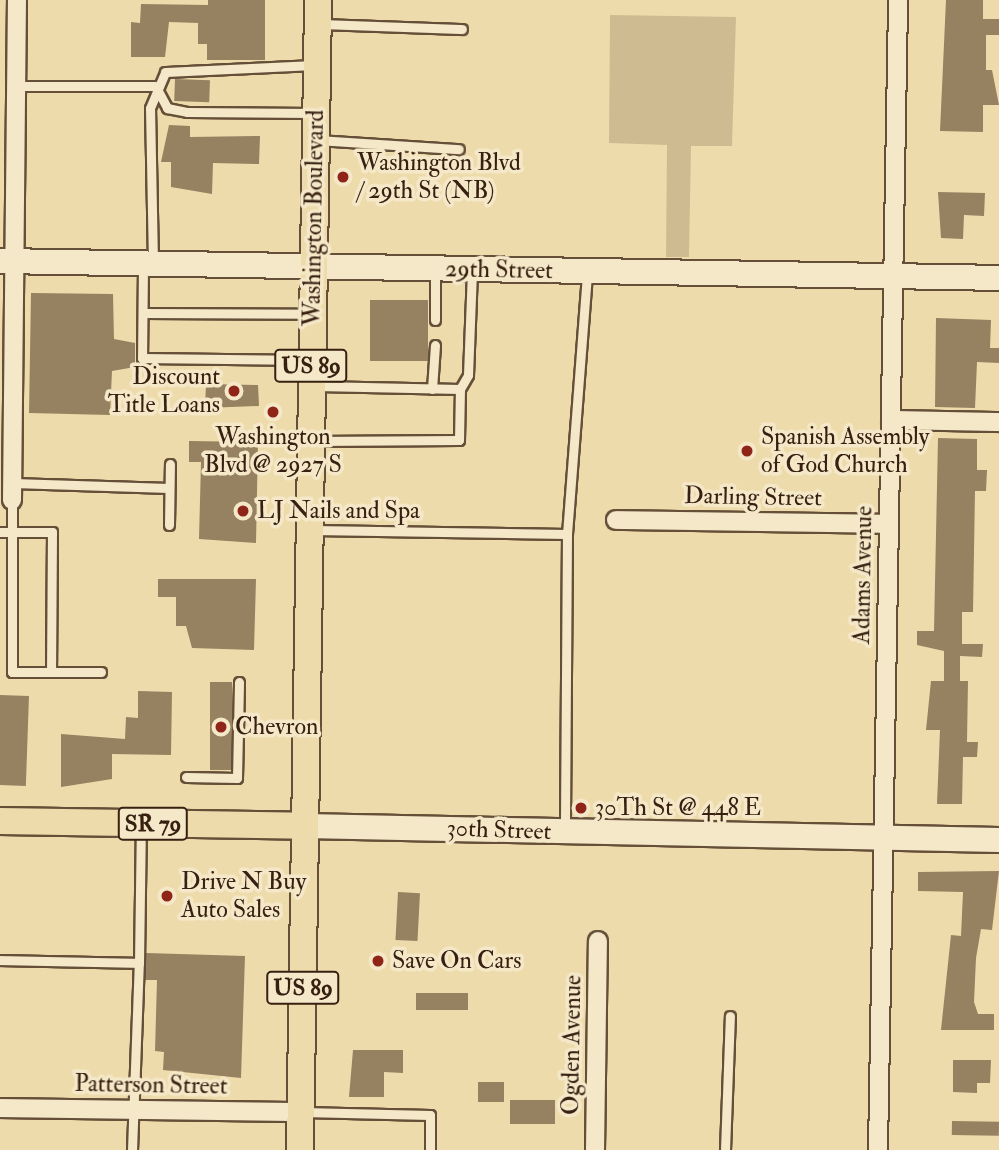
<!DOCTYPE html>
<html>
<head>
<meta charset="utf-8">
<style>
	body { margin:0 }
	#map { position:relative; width:999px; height:1150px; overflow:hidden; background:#eedbab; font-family:"IM FELL Double Pica",serif }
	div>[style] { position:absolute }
	.green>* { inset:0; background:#cfbb91 }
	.building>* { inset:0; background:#968161; transform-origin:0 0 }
	.roads { filter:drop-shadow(2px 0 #654f38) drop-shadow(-2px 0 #654f38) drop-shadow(0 2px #654f38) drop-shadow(0 -2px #654f38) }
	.lane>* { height:9px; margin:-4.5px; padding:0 4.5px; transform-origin:4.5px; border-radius:4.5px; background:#f4e8c8 }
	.street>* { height:18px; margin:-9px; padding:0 9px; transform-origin:9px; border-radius:9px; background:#f4e8c8 }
	.secondary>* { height:24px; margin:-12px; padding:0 12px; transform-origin:12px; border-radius:12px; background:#f4e8c8 }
	.primary>* { height:26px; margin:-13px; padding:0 13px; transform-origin:13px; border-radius:13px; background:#eedbab }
	.dots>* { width:19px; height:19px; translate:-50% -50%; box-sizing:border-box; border:4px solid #f4e8c8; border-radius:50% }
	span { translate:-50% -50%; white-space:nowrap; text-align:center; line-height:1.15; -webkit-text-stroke:7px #f4e8c8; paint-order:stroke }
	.shield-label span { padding:2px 5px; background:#f4e8c8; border:2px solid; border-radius:5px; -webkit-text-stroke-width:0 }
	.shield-label { font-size:23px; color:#372011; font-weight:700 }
	.poi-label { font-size:24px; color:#372011 }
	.left { translate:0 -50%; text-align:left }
	.right { translate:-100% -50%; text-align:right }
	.street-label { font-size:24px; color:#372011 }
</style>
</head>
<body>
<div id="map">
	<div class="green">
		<i style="clip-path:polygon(610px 15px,736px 17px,732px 146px,691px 146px,689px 257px,666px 257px,667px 145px,609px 143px)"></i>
	</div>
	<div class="building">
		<i style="clip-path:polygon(208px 0,265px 0,265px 60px,207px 60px,207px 44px,198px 44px,198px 23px,169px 22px,165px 57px,131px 57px,131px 22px,140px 23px,141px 4px,208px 5px)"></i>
		<i style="clip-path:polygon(946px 0,983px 0,983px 19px,999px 19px,999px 35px,986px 35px,986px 70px,992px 70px,999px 105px,983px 105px,983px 132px,940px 131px)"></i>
		<i style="left:175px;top:79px;width:35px;height:22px;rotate:2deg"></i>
		<i style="clip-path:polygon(169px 125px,190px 126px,190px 137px,260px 136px,259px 164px,213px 163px,212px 194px,171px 187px,171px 162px,161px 162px)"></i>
		<i style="clip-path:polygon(938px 192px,985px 193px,984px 216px,964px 215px,963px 239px,941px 238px)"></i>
		<i style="clip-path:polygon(31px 293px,113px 294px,114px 339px,135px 343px,135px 367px,112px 371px,110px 415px,29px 413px)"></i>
		<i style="left:370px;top:300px;width:58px;height:61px"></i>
		<i style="clip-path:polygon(936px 318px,991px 320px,990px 348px,999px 348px,999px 363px,977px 362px,975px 408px,935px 407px)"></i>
		<i style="clip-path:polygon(206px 384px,258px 385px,259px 406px,205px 408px)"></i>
		<i style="clip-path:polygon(938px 438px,977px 439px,977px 470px,987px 470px,986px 491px,975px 491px,973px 612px,962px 612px,962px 644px,983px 644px,982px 657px,960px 656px,960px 681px,968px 681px,967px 742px,978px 742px,977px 757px,963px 757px,962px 804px,937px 804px,940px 730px,926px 730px,931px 681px,944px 681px,944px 651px,917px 645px,917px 631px,934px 631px)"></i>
		<i style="clip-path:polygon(189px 441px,258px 442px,256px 543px,199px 539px,201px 462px,189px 462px)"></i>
		<i style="clip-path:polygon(158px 579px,256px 579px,254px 650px,192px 648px,186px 626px,176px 626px,176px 597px,158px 597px)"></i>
		<i style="left:210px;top:682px;width:22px;height:88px"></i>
		<i style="clip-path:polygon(138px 691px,172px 692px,171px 755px,112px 754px,112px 779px,61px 787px,61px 734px,125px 739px,126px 717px,138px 718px)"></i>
		<i style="left:0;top:695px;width:29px;height:90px;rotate:2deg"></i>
		<i style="clip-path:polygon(999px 871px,992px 930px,981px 929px,976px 958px,974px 1002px,978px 1014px,994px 1014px,994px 1030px,941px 1030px,951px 935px,961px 936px,963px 892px,918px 891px,918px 872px)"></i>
		<i style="left:398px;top:892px;width:22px;height:48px;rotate:3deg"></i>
		<i style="clip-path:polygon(146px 953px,245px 956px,241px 1078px,163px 1070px,164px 1052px,155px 1051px,157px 980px,145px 980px)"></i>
		<i style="left:416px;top:993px;width:52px;height:17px"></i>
		<i style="clip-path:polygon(353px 1050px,403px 1050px,403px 1073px,384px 1072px,384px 1097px,349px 1097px)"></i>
		<i style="clip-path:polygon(953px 1060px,991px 1060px,990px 1083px,977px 1083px,977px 1093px,953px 1092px)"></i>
		<i style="left:478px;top:1082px;width:26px;height:20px"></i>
		<i style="left:510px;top:1100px;width:45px;height:24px"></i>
		<i style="left:952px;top:1121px;width:47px;height:14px;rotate:1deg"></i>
	</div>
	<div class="roads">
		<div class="lane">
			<i style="left:319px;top:24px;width:143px;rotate:2deg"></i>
			<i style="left:17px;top:86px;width:138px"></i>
			<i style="left:156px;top:87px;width:24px;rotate:62deg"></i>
			<i style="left:167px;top:108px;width:20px;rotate:11deg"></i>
			<i style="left:187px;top:112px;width:126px;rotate:0.5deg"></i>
			<i style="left:318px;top:140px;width:141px;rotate:3.7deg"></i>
			<i style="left:153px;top:263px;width:155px;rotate:-91.1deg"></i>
			<i style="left:150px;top:108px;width:39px;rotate:-67deg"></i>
			<i style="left:165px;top:72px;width:150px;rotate:-2.7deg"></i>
			<i style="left:143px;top:266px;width:92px;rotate:90.6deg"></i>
			<i style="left:142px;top:358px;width:167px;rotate:0.7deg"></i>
			<i style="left:435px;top:269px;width:51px;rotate:90deg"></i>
			<i style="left:144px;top:313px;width:166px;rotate:0.3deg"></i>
			<i style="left:432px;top:389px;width:44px;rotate:-86.1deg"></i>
			<i style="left:460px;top:389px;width:16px;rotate:-60deg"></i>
			<i style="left:468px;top:375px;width:104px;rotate:-87.8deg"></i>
			<i style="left:315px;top:441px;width:144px;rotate:-0.4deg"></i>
			<i style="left:459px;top:440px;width:51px;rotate:-88.9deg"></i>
			<i style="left:460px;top:389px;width:144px;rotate:-178.8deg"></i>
			<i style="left:13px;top:483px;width:156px;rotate:1.8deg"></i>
			<i style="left:12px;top:500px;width:172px;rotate:90deg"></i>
			<i style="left:12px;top:672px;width:89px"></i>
			<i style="left:169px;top:525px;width:61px;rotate:-89.1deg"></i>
			<i style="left:312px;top:530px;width:255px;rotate:0.9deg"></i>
			<i style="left:567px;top:534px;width:297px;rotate:90.4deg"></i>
			<i style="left:0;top:532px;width:52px"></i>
			<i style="left:52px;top:532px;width:140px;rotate:90.4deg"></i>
			<i style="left:567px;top:534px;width:262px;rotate:-85.6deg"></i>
			<i style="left:186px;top:777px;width:51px;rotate:1.1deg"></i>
			<i style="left:237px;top:778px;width:96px;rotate:-88.8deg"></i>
			<i style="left:0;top:960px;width:139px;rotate:1.2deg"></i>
			<i style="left:139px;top:963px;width:136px;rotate:-89.2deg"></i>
			<i style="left:303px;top:1112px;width:127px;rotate:1.4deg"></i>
			<i style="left:430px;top:1115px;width:35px;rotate:90deg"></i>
			<i style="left:132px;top:1150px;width:187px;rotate:-87.9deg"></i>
			<i style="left:725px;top:1150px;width:134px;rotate:-87.9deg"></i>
		</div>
		<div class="street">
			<i style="left:891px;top:420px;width:108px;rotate:1.1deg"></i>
			<i style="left:12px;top:500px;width:500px;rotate:-89.43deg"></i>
			<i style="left:616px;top:520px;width:272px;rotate:0.8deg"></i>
			<i style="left:0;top:1108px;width:301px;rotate:0.8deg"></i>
			<i style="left:595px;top:1150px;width:209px;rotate:-89.2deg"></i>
			<i style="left:878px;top:1150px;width:1150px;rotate:-89deg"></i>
		</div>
		<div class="secondary">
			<i style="left:0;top:261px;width:999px;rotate:0.97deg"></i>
			<i style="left:305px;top:826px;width:694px;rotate:1.16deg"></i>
		</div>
		<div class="primary">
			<i style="left:0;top:821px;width:305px;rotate:0.9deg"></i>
			<i style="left:300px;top:1150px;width:1150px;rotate:-89.1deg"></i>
		</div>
	</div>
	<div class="dots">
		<i style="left:343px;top:177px;background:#8f2418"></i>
		<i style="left:234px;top:391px;background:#8f2418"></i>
		<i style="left:273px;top:412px;background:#8f2418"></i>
		<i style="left:747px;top:451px;background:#8f2418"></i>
		<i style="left:243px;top:511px;background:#8f2418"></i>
		<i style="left:221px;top:727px;background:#8f2418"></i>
		<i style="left:581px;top:808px;background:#8f2418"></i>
		<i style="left:167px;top:896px;background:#8f2418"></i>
		<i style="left:378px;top:961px;background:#8f2418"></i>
	</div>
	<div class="shield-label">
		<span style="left:311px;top:366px">US 89</span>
		<span style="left:153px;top:824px">SR 79</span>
		<span style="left:303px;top:988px">US 89</span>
	</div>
	<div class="poi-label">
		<span class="left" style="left:357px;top:177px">Washington Blvd<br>/ 29th St (NB)</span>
		<span class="right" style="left:220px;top:391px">Discount<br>Title Loans</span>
		<span style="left:273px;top:451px">Washington<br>Blvd @ 2927 S</span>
		<span class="left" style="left:761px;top:451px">Spanish Assembly<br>of God Church</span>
		<span class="left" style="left:257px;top:511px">LJ Nails and Spa</span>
		<span class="left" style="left:235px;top:727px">Chevron</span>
		<span class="left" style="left:595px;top:808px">30Th St @ 448 E</span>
		<span class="left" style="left:181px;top:896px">Drive N Buy<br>Auto Sales</span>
		<span class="left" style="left:392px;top:961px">Save On Cars</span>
	</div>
	<div class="street-label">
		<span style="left:314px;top:218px;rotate:-89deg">Washington Boulevard</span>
		<span style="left:499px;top:270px;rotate:1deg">29th Street</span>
		<span style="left:753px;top:497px;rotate:1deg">Darling Street</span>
		<span style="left:863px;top:575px;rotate:-89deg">Adams Avenue</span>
		<span style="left:499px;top:830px;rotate:2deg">30th Street</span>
		<span style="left:572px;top:1045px;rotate:-89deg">Ogden Avenue</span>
		<span style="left:151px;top:1085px;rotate:1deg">Patterson Street</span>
	</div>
</div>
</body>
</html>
